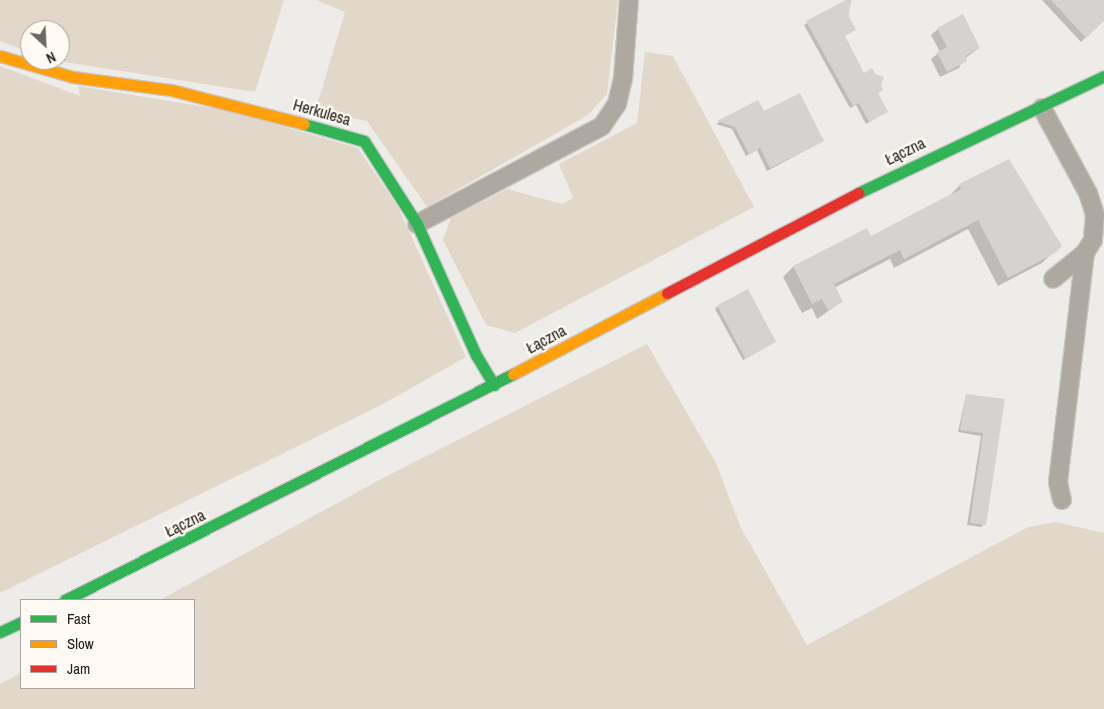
<!DOCTYPE html>
<html>
<head>
<meta charset="utf-8">
<style>
	body { margin:0 }
	#map { position:relative; width:1104px; height:709px; overflow:hidden; background:#eeece9; font-family:"Archivo Narrow",sans-serif }
	div>[style] { position:absolute }
	.green>* { inset:0; background:#e2d8c9 }
	.shadow>* { inset:0; background:#0003 }
	.building>* { inset:0; background:#d4d3d0; transform-origin:0 0 }
	.roads { filter:drop-shadow(1px 0 #c8c7c5) drop-shadow(-1px 0 #c8c7c5) drop-shadow(0 1px #c8c7c5) drop-shadow(0 -1px #c8c7c5) }
	.street>* { height:18px; margin:-9px; padding:0 9px; transform-origin:9px; border-radius:9px; background:#aea9a0 }
	.fast>* { height:11px; margin:-5.5px; padding:0 5.5px; transform-origin:5.5px; border-radius:5.5px; background:#30b455 }
	.slow>* { height:11px; margin:-5.5px; padding:0 5.5px; transform-origin:5.5px; border-radius:5.5px; background:#ff9f0a }
	.jam>* { height:11px; margin:-5.5px; padding:0 5.5px; transform-origin:5.5px; border-radius:5.5px; background:#e5322d }
	span { translate:-50% -50%; white-space:nowrap; text-align:center; line-height:1.15; -webkit-text-stroke:4.5px #fffaf3; paint-order:stroke }
	.street-label { font-size:16px; color:#22211e }
	.legend { position:absolute; left:20px; top:599px; width:175px; height:90px; box-sizing:border-box; background:#fffaf3; border:1px solid #a7a39e; margin:0; padding:6px 9px; list-style:none; font-size:15px; color:#22211e }
	.legend li { display:flex; align-items:center; gap:10px; height:25px }
	.legend b { width:25px; border:1px solid #a7a39e }
	.north { position:absolute; left:20px; top:20px; width:50px; height:50px; box-sizing:border-box; background:#fffaf3; border:1px solid #a7a39e; border-radius:50%; rotate:155deg; font-size:14px; font-weight:700; line-height:20px; text-align:center; color:#22211e }
	.north::after { content:''; display:block; margin:auto; width:18px; height:22px; background:#696865; clip-path:polygon(50% 0,100% 100%,50% 72%,0 100%) }
</style>
</head>
<body>
<div id="map">
	<div class="green">
		<i style="clip-path:polygon(0 0,284px 0,255px 92px,52px 60px,60px 60px,60px 30px,30px 30px,30px 52px,0 41px)"></i>
		<i style="clip-path:polygon(316px 0,618px 0,607px 94px,588px 115px,427px 207px,367px 121px,315px 112px,345px 12px)"></i>
		<i style="clip-path:polygon(645px 52px,673px 56px,754px 207px,515px 333px,486px 325px,443px 240px,451px 218px,507px 189px,562px 204px,573px 198px,559px 164px,637px 123px)"></i>
		<i style="clip-path:polygon(0 66px,80px 96px,78px 86px,230px 111px,358px 148px,398px 207px,466px 357px,383px 404px,0 593px)"></i>
		<i style="clip-path:polygon(647px 344px,716px 463px,740px 526px,807px 645px,1028px 527px,1056px 522px,1104px 533px,1104px 709px,0 709px,0 684px,21px 673px,21px 688px,194px 688px,194px 600px,160px 600px,383px 478px)"></i>
	</div>
	<div class="shadow">
		<i style="clip-path:polygon(851px 0,844px 36px,863px 75px,879px 85px,882px 90px,877px 94px,886px 112px,866px 124px,856px 105px,850px 108px,804px 25px)"></i>
		<i style="clip-path:polygon(1042px 0,1104px 0,1104px 20px,1081px 42px)"></i>
		<i style="clip-path:polygon(938px 29px,979px 48px,964px 59px,959px 68px,940px 77px,931px 59px,940px 52px,931px 35px)"></i>
		<i style="clip-path:polygon(758px 101px,763px 113px,823px 141px,767px 171px,757px 150px,746px 156px,732px 129px,716px 124px)"></i>
		<i style="clip-path:polygon(960px 185px,1060px 246px,1042px 263px,998px 286px,968px 229px,894px 268px,890px 259px,834px 288px,841px 302px,817px 319px,812px 308px,802px 313px,783px 277px,793px 267px,866px 230px,870px 237px,950px 195px)"></i>
		<i style="clip-path:polygon(718px 306px,775px 342px,743px 360px,715px 309px)"></i>
		<i style="clip-path:polygon(966px 395px,1003px 400px,982px 527px,967px 525px,981px 436px,958px 432px)"></i>
	</div>
	<div class="building">
		<i style="clip-path:polygon(846px 0,852px 0,848px 14px,856px 30px,845px 36px,864px 73px,872px 68px,875px 74px,884px 77px,881px 85px,883px 90px,878px 93px,888px 112px,869px 122px,859px 103px,853px 106px,806px 21px)"></i>
		<i style="clip-path:polygon(1051px 0,1104px 0,1104px 21px,1086px 38px)"></i>
		<i style="clip-path:polygon(963px 14px,980px 48px,965px 56px,967px 61px,947px 72px,937px 52px,947px 47px,937px 28px)"></i>
		<i style="clip-path:polygon(800px 93px,824px 141px,770px 168px,760px 148px,749px 154px,735px 127px,717px 121px,758px 100px,764px 111px)"></i>
		<i style="clip-path:polygon(1009px 159px,1062px 246px,1055px 253px,1008px 278px,978px 220px,904px 259px,900px 250px,834px 284px,843px 302px,828px 310px,822px 299px,812px 304px,793px 266px,867px 228px,871px 236px,961px 189px,959px 184px)"></i>
		<i style="left:748px;top:289px;width:60px;height:35px;rotate:62deg"></i>
		<i style="clip-path:polygon(966px 394px,1005px 399px,986px 525px,970px 523px,983px 433px,960px 430px)"></i>
	</div>
	<div class="roads">
		<div class="street">
			<i style="left:1042px;top:108px;width:97px;rotate:61.6deg"></i>
			<i style="left:1088px;top:193px;width:23px;rotate:72deg"></i>
			<i style="left:1095px;top:215px;width:25px;rotate:95deg"></i>
			<i style="left:1093px;top:240px;width:15px;rotate:122deg"></i>
			<i style="left:1085px;top:253px;width:41px;rotate:140.9deg"></i>
			<i style="left:417px;top:224px;width:209px;rotate:-27.9deg"></i>
			<i style="left:602px;top:126px;width:27px;rotate:-56deg"></i>
			<i style="left:617px;top:104px;width:26px;rotate:-77deg"></i>
			<i style="left:623px;top:79px;width:79px;rotate:-85.7deg"></i>
			<i style="left:1062px;top:500px;width:18px;rotate:-103deg"></i>
			<i style="left:1058px;top:482px;width:231px;rotate:-83.3deg"></i>
		</div>
		<div class="fast">
			<i style="left:304px;top:124px;width:62px;rotate:15.8deg"></i>
			<i style="left:364px;top:141px;width:98px;rotate:57.4deg"></i>
			<i style="left:417px;top:224px;width:144px;rotate:65.8deg"></i>
			<i style="left:476px;top:355px;width:35px;rotate:59deg"></i>
			<i style="left:858px;top:193px;width:272px;rotate:-25.4deg"></i>
			<i style="left:65px;top:600px;width:502px;rotate:-26.77deg"></i>
			<i style="left:0;top:632px;width:23px;rotate:-25deg"></i>
		</div>
		<div class="slow">
			<i style="left:0;top:56px;width:76px;rotate:16deg"></i>
			<i style="left:73px;top:77px;width:99px;rotate:7.6deg"></i>
			<i style="left:171px;top:90px;width:137px;rotate:14.3deg"></i>
			<i style="left:513px;top:374px;width:174px;rotate:-27.7deg"></i>
		</div>
		<div class="jam">
			<i style="left:667px;top:293px;width:216px;rotate:-27.6deg"></i>
		</div>
	</div>
	<div class="street-label">
		<span style="left:322px;top:112px;rotate:16deg">Herkulesa</span>
		<span style="left:905px;top:151px;rotate:-26deg">Łączna</span>
		<span style="left:546px;top:339px;rotate:-28deg">Łączna</span>
		<span style="left:185px;top:523px;rotate:-26deg">Łączna</span>
	</div>
	<ul class="legend">
	<li><b style="height:6px;background:#30b455"></b>Fast</li>
	<li><b style="height:6px;background:#ff9f0a"></b>Slow</li>
	<li><b style="height:6px;background:#e5322d"></b>Jam</li>
	</ul>
	<div class="north">N</div>
</div>
</body>
</html>
